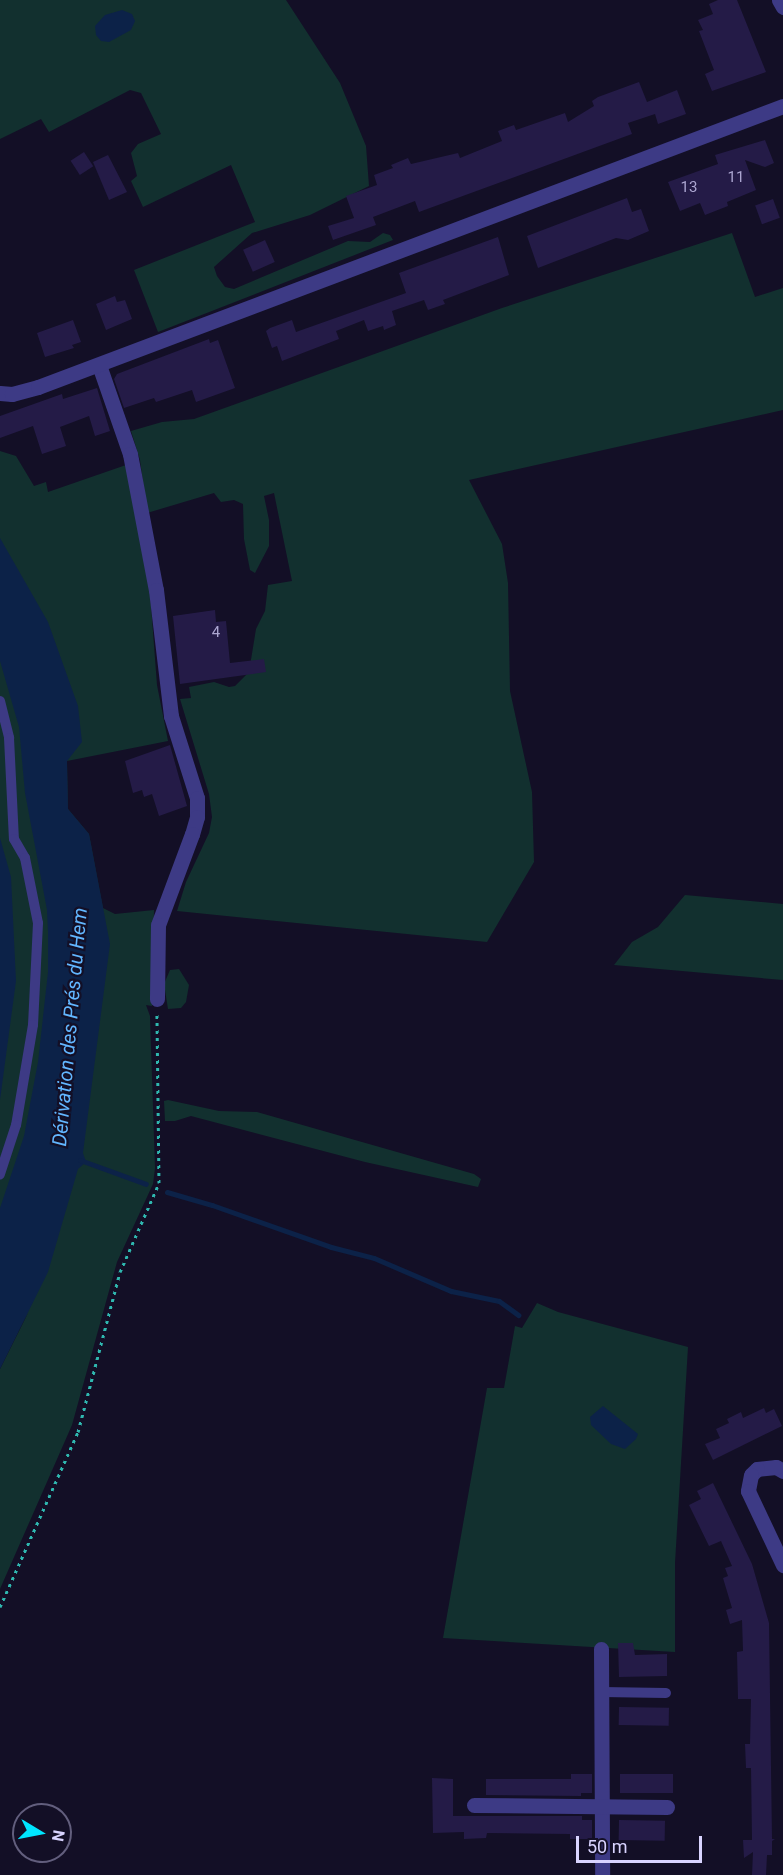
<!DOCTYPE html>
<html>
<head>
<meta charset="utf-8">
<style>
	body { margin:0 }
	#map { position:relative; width:783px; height:1875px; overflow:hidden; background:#130f26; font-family:Roboto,sans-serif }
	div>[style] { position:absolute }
	.green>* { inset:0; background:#12302f }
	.water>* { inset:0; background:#0c2248 }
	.stream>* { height:5px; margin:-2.5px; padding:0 2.5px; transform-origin:2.5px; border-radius:2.5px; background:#0c2248 }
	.building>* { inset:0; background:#241b47; transform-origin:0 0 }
	.path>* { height:3px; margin-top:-1.5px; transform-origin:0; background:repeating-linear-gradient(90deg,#2fb8b0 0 3px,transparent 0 7.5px) }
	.service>* { height:10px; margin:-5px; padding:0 5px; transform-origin:5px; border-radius:5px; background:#3d3a85 }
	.minor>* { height:15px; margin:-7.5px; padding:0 7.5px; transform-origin:7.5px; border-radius:7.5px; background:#3d3a85 }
	.tertiary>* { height:15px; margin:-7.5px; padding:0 7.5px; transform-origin:7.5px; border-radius:7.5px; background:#3d3a85 }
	span { translate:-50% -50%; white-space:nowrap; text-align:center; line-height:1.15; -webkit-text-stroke:4.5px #130f26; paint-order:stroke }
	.number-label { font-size:15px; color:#aca6d1 }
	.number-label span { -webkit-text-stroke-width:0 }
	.water-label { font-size:20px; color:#62b6ff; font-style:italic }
	.north { position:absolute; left:12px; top:1803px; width:60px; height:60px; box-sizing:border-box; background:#130f26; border:2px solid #625e7d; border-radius:50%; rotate:100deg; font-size:16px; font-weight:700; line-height:24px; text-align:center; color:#d9d4ff }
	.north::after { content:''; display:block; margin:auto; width:21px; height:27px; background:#00e5ff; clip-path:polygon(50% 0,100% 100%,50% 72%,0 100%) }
	.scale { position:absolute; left:576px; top:1836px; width:126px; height:27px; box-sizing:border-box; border:3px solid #d9d4ff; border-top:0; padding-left:8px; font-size:18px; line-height:21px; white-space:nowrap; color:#d9d4ff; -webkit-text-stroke:4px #130f26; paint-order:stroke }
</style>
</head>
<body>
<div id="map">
	<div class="green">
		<i style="clip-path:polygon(0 0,286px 0,340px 83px,366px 146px,369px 186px,310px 215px,252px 233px,214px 267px,217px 276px,225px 287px,234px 289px,348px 241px,370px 242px,383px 233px,390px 235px,393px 240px,158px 332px,134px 270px,255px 222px,231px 165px,143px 207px,131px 181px,137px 176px,131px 153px,138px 144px,161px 134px,141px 93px,130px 90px,49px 132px,41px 119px,0 139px)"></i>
		<i style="clip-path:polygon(732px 233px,755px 297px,783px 288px,783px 410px,469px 480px,502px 544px,508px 583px,510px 691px,532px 792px,534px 862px,487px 942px,177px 911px,186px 882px,209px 833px,212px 817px,209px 794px,180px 699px,191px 698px,189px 687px,214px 682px,229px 687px,235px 686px,249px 672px,256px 629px,265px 611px,268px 585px,292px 581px,274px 493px,264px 496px,269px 520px,269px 546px,255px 573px,250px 570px,244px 539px,243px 504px,234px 500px,221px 502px,214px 493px,147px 513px,140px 460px,131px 431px,162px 422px,194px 419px,502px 308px)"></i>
		<i style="clip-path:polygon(0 451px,16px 456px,34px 486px,46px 482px,48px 492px,126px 465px,150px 592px,157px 685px,168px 741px,67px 761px,68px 809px,89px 834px,103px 908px,115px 914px,154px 910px,152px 1006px,146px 1005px,150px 1016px,155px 1168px,153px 1184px,117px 1262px,72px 1425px,0 1589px,0 1369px,28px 1313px,0 1362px)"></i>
		<i style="clip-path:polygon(685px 895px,783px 904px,783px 980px,614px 965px,632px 942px,658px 927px)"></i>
		<i style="clip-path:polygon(179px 969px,189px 985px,186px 1002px,181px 1008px,168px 1009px,164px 984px,170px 970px)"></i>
		<i style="clip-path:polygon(168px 1100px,219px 1111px,257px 1112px,474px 1174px,481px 1179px,478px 1187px,365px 1162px,191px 1116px,175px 1121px,165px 1121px,164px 1101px)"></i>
		<i style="clip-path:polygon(537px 1303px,558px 1312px,688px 1347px,675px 1563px,675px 1652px,443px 1638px,487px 1388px,504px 1388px,515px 1326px,522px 1328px)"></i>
	</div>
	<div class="water">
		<i style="clip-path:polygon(122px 10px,132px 14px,135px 21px,131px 30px,109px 42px,101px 41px,96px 35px,95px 26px,105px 15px)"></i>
		<i style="clip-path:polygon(0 538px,48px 622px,78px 706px,82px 742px,67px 761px,68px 809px,89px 834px,110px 944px,83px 1153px,86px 1162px,78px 1169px,48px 1272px,0 1369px,0 1208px,24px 1136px,38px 1062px,48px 972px,48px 932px,47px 910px,25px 793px,19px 727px,0 661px)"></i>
		<i style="clip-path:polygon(0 838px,11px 877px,16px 981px,0 1100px)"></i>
		<i style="clip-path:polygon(603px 1406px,638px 1434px,636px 1439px,625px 1449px,611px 1444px,591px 1425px,590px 1417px)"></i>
	</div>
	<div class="stream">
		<i style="left:80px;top:1160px;width:70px;rotate:20deg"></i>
		<i style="left:167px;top:1192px;width:47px;rotate:16.1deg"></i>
		<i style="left:212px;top:1205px;width:126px;rotate:19.4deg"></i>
		<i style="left:331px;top:1247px;width:44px;rotate:14.3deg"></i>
		<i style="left:374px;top:1258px;width:84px;rotate:23.2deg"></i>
		<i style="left:451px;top:1291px;width:49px;rotate:11.8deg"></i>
		<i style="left:499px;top:1301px;width:24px;rotate:36deg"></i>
	</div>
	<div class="building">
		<i style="clip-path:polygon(718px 0,737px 0,766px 72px,712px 91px,705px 74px,714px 70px,699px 31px,703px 30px,698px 20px,713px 14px,709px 4px)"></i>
		<i style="clip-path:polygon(639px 82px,647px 102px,677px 90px,686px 114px,658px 124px,655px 114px,628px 123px,632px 134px,419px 212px,415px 201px,373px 217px,376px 225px,333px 240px,328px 226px,354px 218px,346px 196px,377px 185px,374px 175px,393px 168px,391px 165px,408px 158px,411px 164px,458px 153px,460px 158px,502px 141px,498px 131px,514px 125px,516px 130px,565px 113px,568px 122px,594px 106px,592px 101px,598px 97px)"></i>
		<i style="clip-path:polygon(765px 140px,774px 163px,765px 167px,745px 160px,756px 190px,727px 202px,728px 206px,705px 215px,700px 203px,680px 211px,668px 182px,718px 164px,715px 155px)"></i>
		<i style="left:84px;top:152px;width:17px;height:16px;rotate:57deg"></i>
		<i style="clip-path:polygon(108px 155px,127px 192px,109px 200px,93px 162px)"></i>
		<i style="clip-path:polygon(627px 198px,632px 212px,641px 209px,649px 231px,628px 240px,616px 238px,538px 268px,527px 236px)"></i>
		<i style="left:773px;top:199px;width:20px;height:19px;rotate:70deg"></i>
		<i style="clip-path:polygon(498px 237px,509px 275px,443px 300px,445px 304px,428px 310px,424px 300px,392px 311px,396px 325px,384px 330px,383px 326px,368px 331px,364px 320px,336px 331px,339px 339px,282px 361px,277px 346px,272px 348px,266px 331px,270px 328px,292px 320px,296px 332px,406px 293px,399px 273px)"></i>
		<i style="left:265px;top:240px;width:24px;height:24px;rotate:66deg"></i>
		<i style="clip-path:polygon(115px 296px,117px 302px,125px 300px,132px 319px,106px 330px,96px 304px)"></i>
		<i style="clip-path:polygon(73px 320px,81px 342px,72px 345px,74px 348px,45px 357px,37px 333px)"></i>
		<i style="clip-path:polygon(209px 339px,210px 343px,218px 340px,235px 388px,196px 402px,192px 390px,156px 402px,154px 398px,124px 408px,114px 379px,117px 374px)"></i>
		<i style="clip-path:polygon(97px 388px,110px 431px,95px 436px,89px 416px,60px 427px,66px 446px,42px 454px,33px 426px,0 438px,0 416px,62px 394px,63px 399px)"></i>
		<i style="clip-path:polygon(215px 610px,216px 622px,226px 621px,230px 663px,264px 659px,266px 672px,180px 684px,173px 616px)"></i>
		<i style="clip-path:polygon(170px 745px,187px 806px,159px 816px,152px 794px,144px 797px,142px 790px,133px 793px,125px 761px)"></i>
		<i style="clip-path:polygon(764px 1408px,766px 1413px,774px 1409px,782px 1426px,713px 1460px,705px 1444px,720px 1438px,716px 1429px,729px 1423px,727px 1419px,741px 1412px,743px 1418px)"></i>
		<i style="clip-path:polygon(713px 1483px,752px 1564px,769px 1623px,772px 1839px,775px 1839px,772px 1841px,772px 1855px,767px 1855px,766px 1875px,752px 1875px,753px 1852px,744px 1858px,743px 1840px,752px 1840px,751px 1768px,746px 1768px,745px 1744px,750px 1744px,751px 1699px,738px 1699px,737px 1652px,743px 1651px,742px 1620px,730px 1624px,726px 1610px,732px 1608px,723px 1578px,728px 1576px,725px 1568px,732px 1566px,721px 1541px,709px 1546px,689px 1505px,701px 1499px,697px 1491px)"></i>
		<i style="clip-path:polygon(618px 1643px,633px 1643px,635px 1655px,667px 1654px,667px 1676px,619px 1677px)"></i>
		<i style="left:619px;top:1707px;width:50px;height:18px;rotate:1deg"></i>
		<i style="clip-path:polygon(571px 1774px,592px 1774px,592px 1793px,581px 1793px,581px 1796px,486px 1795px,486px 1779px,571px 1779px)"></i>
		<i style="left:620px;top:1774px;width:53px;height:19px"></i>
		<i style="clip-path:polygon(432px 1778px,453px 1779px,453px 1816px,582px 1816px,582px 1820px,592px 1820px,592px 1839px,570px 1839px,570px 1834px,487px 1833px,486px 1838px,464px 1839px,464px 1832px,433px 1833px)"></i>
		<i style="left:619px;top:1820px;width:46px;height:20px;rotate:1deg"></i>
	</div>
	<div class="path">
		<i style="left:0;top:1607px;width:192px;rotate:-66deg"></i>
		<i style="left:78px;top:1432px;width:165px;rotate:-75.3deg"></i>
		<i style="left:120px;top:1272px;width:97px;rotate:-66.3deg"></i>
		<i style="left:159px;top:1183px;width:170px;rotate:-90.7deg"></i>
	</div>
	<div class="service">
		<i style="left:0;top:701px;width:38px;rotate:76deg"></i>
		<i style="left:9px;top:738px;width:101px;rotate:87.2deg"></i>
		<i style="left:14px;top:839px;width:22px;rotate:60deg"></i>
		<i style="left:25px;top:858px;width:66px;rotate:78.7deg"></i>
		<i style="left:38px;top:923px;width:102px;rotate:92.8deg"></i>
		<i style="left:33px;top:1025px;width:101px;rotate:99.6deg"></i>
		<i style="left:16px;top:1125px;width:52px;rotate:108.1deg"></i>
		<i style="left:602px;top:1692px;width:64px;rotate:0.9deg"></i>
	</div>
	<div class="minor">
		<i style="left:99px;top:365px;width:94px;rotate:70.8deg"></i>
		<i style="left:130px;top:454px;width:138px;rotate:79.2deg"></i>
		<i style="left:156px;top:590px;width:127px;rotate:83.2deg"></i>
		<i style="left:171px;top:716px;width:86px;rotate:72.4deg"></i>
		<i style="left:197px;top:798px;width:19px;rotate:90deg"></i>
		<i style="left:197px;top:817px;width:18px;rotate:106deg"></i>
		<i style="left:192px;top:834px;width:97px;rotate:110.5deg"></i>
		<i style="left:158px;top:925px;width:74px;rotate:90.8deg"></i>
		<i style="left:0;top:393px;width:12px;rotate:5deg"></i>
		<i style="left:12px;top:394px;width:27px;rotate:-15deg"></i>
		<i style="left:38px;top:387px;width:796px;rotate:-20.67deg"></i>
		<i style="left:783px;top:1471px;width:8px;rotate:-150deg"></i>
		<i style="left:776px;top:1467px;width:19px;rotate:174deg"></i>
		<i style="left:757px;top:1469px;width:8px;rotate:135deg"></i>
		<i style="left:751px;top:1475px;width:16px;rotate:101deg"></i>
		<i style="left:748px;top:1491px;width:82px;rotate:64.7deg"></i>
		<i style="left:601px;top:1649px;width:226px;rotate:89.7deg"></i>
		<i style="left:474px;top:1805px;width:193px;rotate:0.6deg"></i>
	</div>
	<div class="tertiary">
		<i style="left:779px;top:0;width:8px;rotate:60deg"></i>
	</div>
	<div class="number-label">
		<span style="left:736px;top:178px">11</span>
		<span style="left:689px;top:188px">13</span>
		<span style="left:216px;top:633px">4</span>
	</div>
	<div class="water-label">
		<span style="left:70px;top:1027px;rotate:-85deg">Dérivation des Prés du Hem</span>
	</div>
	<div class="north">N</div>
	<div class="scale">50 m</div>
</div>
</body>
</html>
